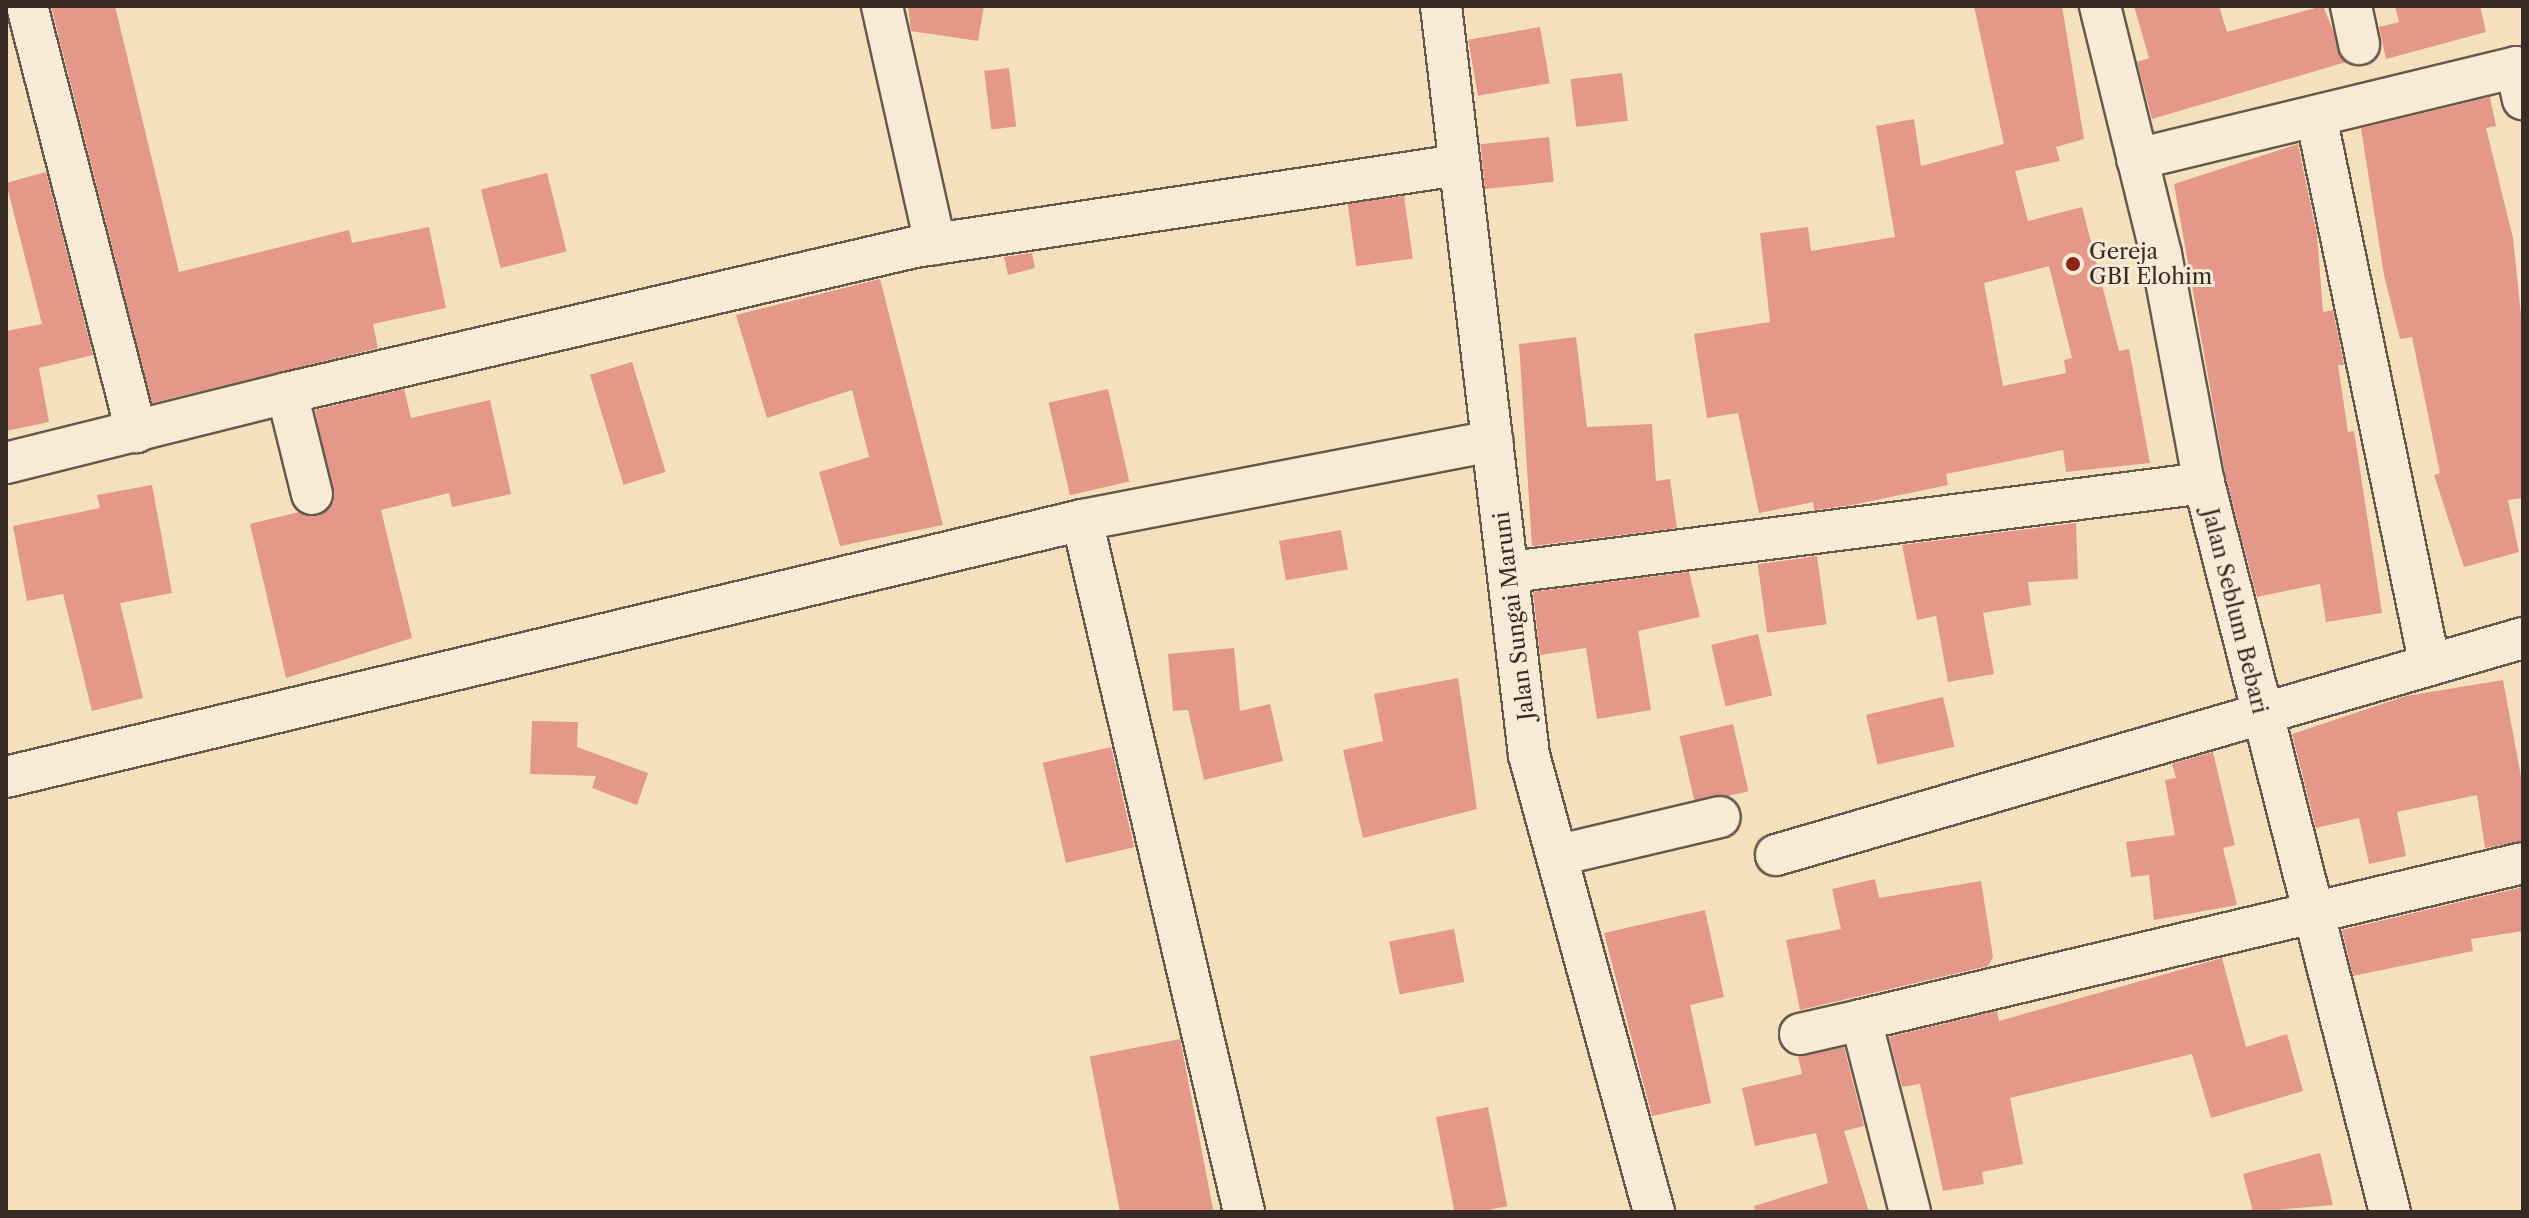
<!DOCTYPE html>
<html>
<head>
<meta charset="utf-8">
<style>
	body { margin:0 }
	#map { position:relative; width:2529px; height:1218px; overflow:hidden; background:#f5e0be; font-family:"Libre Caslon Text",serif }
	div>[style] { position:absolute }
	.building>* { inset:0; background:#e4988a; transform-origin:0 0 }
	.roads { filter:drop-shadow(2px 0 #67584c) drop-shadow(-2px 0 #67584c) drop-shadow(0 2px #67584c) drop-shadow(0 -2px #67584c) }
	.street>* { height:40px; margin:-20px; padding:0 20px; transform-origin:20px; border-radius:20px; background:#f8ebd5 }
	.dots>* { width:22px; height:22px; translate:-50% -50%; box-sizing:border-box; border:4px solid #f8ebd5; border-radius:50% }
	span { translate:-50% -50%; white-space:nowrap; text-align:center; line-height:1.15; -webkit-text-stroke:6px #f8ebd5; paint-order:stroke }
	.poi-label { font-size:22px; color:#382b26 }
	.left { translate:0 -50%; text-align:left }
	.street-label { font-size:22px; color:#382b26 }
	.frame { position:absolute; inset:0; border:8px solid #382b26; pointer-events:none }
</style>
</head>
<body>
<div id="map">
	<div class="building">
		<i style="clip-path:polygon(51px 6px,115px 6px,179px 272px,349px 230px,352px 243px,429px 227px,446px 308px,373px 324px,378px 348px,152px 403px)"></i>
		<i style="clip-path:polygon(908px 6px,984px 6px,978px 41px,911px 31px)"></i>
		<i style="clip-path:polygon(evenodd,1974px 6px,2062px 6px,2084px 139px,2056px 147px,2060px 161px,2015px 171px,2028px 221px,2082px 207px,2119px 351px,2129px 349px,2150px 463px,2066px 472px,2063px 450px,1946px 474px,1948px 485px,1852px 505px,1814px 510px,1813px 502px,1759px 513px,1738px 413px,1707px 418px,1694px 334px,1770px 322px,1760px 233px,1808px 227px,1811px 251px,1895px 237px,1876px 126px,1914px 119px,1921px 166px,2004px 144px,1974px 6px,2049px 266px,2072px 358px,2064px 360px,2066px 373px,2003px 386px,1984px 283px,2049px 266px)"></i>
		<i style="clip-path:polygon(2134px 6px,2219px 6px,2227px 32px,2323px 6px,2346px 62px,2152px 119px,2137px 62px,2149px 58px)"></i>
		<i style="clip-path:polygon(2395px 6px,2480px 6px,2486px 32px,2386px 59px,2379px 27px,2399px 22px)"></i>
		<i style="left:1540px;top:27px;width:57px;height:73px;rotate:80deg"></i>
		<i style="left:1009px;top:68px;width:59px;height:25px;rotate:83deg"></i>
		<i style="left:1622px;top:73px;width:48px;height:52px;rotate:83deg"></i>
		<i style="clip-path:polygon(2490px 97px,2496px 126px,2486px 128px,2513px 238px,2523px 334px,2523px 498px,2508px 500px,2519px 552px,2464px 567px,2434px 475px,2440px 473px,2412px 337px,2400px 339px,2384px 275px,2361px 128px)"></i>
		<i style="left:1549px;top:137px;width:45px;height:69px;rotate:84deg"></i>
		<i style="clip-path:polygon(2298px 144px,2317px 235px,2323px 312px,2333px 310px,2344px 365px,2338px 365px,2348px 432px,2354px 431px,2382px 613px,2326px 622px,2320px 584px,2257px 597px,2226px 478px,2174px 184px)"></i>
		<i style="clip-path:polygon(46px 172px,93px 355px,39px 368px,49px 422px,6px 431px,6px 331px,42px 324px,6px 183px)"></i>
		<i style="left:547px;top:173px;width:81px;height:68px;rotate:76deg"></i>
		<i style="left:1404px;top:196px;width:63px;height:57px;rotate:82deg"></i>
		<i style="clip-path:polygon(1032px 253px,1035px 268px,1008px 275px,1004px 257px)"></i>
		<i style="clip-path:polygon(880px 279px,943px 525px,840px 546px,819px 472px,869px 457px,852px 390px,767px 418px,736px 315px)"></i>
		<i style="clip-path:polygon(1576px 337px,1587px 427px,1652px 424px,1656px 481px,1670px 479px,1677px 528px,1532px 546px,1519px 344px)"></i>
		<i style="left:632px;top:362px;width:115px;height:44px;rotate:73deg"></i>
		<i style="clip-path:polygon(404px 389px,411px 418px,490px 400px,511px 494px,452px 507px,449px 493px,381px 510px,412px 638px,286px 678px,250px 524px,299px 512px,318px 516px,334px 501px,315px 410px)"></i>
		<i style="left:1108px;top:389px;width:95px;height:61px;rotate:77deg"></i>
		<i style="clip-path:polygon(152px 485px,172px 593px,120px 603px,143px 698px,92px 711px,63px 594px,27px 601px,13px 526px,100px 508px,97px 495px)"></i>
		<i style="clip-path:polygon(2076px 523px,2078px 579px,2028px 582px,2031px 605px,1983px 613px,1994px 674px,1948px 682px,1936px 616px,1917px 620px,1902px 545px)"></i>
		<i style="left:1341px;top:530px;width:40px;height:63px;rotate:80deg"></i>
		<i style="left:1817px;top:556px;width:69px;height:60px;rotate:82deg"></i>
		<i style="clip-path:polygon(1689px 572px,1700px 617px,1638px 631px,1651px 710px,1597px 719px,1586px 648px,1540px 655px,1533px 592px)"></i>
		<i style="left:1758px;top:634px;width:63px;height:48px;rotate:77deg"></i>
		<i style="clip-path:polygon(1234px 648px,1240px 711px,1270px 704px,1283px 761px,1204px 780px,1188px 710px,1173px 711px,1168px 654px)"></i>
		<i style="clip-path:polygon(1458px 678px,1477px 809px,1363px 838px,1343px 750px,1383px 741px,1374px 694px)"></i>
		<i style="clip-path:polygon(2503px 680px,2523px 787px,2523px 841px,2485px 848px,2477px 795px,2397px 812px,2406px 856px,2369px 864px,2359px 818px,2316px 828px,2292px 734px,2406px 696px)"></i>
		<i style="left:1943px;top:697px;width:51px;height:79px;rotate:77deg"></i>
		<i style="clip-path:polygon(532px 721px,578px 722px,577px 747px,648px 773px,637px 805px,592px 788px,596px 776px,530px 774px)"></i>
		<i style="left:1733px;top:724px;width:69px;height:55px;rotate:77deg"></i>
		<i style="left:1111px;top:747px;width:103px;height:70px;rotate:77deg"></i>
		<i style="clip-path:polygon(2213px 752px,2235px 845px,2223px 848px,2237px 905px,2154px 920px,2149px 875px,2131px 877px,2126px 842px,2175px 835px,2165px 780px,2176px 778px,2172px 764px)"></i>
		<i style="clip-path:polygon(1875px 879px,1879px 898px,1981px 881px,1993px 957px,1988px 966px,1800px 1010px,1786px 940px,1841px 929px,1832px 889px)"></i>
		<i style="clip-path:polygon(2523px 887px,2523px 931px,2471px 939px,2473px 951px,2353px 976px,2342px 930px)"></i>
		<i style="clip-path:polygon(1705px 910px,1724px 997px,1690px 1005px,1711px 1103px,1652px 1116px,1604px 933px)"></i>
		<i style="left:1454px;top:929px;width:54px;height:66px;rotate:79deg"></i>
		<i style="clip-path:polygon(2222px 958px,2246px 1047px,2287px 1034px,2303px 1091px,2211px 1118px,2192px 1054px,2010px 1098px,2023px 1164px,1982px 1172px,1984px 1184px,1943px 1191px,1920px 1084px,1902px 1087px,1889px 1037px,1997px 1011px,1999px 1021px)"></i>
		<i style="left:1180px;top:1039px;width:176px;height:92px;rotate:79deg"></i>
		<i style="clip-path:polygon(1844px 1047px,1864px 1126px,1844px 1131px,1869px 1212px,1755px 1212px,1754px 1206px,1828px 1183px,1816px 1133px,1755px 1146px,1742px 1088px,1802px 1074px,1798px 1056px)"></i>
		<i style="left:1488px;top:1107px;width:101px;height:53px;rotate:79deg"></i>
		<i style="clip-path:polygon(2320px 1153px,2333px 1205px,2253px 1212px,2243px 1174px)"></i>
	</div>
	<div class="roads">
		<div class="street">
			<i style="left:27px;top:6px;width:440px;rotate:75.6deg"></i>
			<i style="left:882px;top:6px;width:244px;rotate:77.4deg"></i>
			<i style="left:1441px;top:6px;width:754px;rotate:83.3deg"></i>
			<i style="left:1529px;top:755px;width:474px;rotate:74.7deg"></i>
			<i style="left:2100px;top:6px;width:255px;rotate:76.2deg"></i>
			<i style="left:2161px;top:254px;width:233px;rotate:79.4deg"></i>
			<i style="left:2204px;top:483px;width:752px;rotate:75.69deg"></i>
			<i style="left:2351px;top:6px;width:39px;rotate:78deg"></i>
			<i style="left:2316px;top:116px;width:557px;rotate:78.29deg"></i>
			<i style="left:2137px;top:159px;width:390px;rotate:-13.6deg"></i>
			<i style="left:2516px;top:67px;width:33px;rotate:78deg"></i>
			<i style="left:287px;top:393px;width:645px;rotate:-13.09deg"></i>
			<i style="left:915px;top:247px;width:549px;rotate:-8.59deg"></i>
			<i style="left:6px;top:463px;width:290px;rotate:-14deg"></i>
			<i style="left:287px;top:393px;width:104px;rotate:76.1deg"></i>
			<i style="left:1082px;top:520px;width:711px;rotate:76.82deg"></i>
			<i style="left:1511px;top:572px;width:699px;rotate:-7.32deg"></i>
			<i style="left:6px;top:777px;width:1106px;rotate:-13.43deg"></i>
			<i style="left:1082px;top:520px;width:418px;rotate:-10.9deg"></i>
			<i style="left:1559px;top:855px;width:165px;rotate:-13.3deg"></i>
			<i style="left:1776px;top:855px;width:778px;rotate:-16.2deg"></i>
			<i style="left:1800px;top:1034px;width:63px;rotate:-12.9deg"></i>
			<i style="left:1910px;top:1212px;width:198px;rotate:-104.3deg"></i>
			<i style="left:1861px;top:1020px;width:680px;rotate:-13.34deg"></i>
		</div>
	</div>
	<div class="dots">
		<i style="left:2073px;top:264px;background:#8f2418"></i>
	</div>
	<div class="poi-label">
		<span class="left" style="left:2089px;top:264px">Gereja<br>GBI Elohim</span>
	</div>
	<div class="street-label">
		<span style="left:2235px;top:611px;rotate:76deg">Jalan Seblum Bebari</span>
		<span style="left:1514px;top:616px;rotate:-97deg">Jalan Sungai Maruni</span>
	</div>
	<div class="frame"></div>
</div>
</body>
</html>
